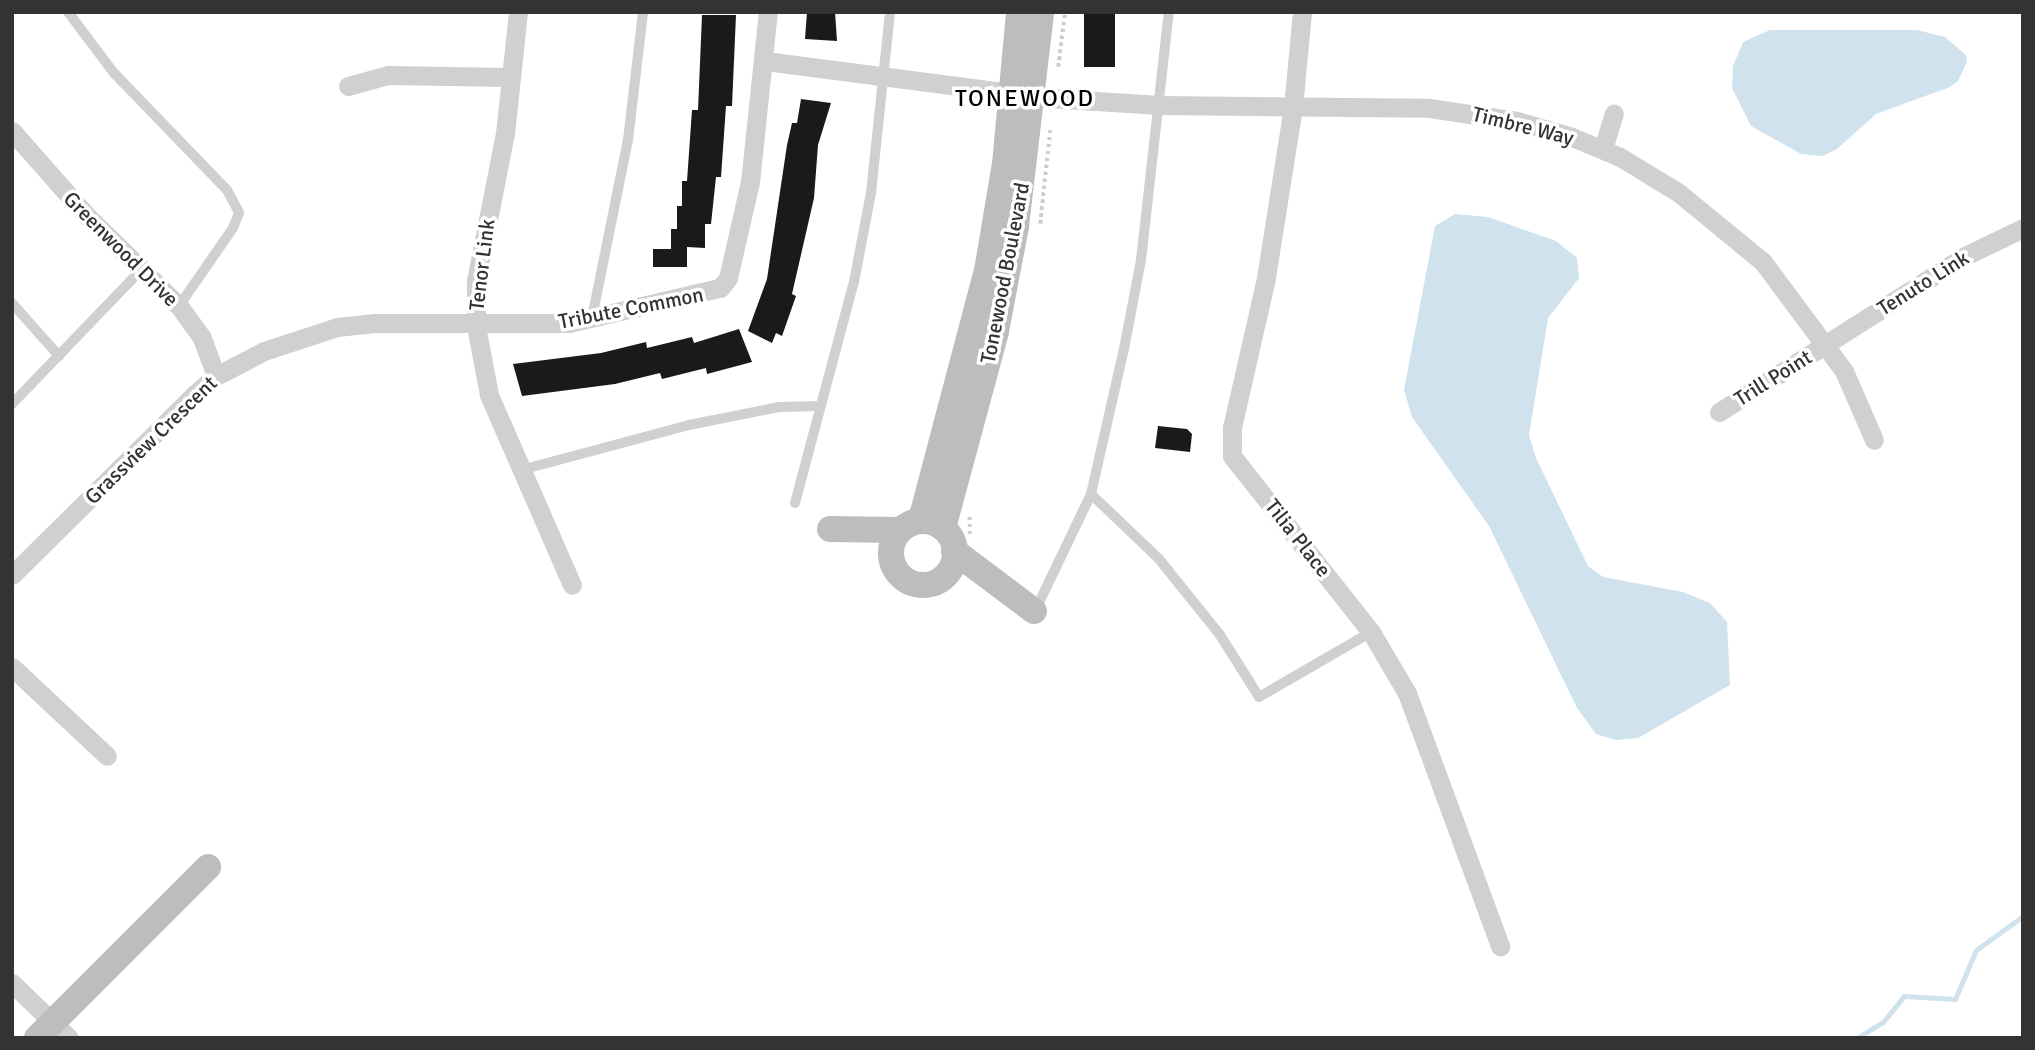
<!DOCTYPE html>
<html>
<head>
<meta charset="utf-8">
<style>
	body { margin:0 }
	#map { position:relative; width:2035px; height:1050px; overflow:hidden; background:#fff; font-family:Signika,sans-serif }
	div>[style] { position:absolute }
	.water>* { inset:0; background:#cfe2ee }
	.stream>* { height:5px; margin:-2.5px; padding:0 2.5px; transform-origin:2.5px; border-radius:2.5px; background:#cfe2ee }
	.building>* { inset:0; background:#1a1a1a; transform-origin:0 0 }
	.path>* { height:3.5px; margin-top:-1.75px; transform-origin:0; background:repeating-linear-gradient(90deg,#cdcdcd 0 3.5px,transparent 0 7px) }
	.lane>* { height:10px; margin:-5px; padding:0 5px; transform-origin:5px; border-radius:5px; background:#d0d0d0 }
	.street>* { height:19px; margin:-9.5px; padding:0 9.5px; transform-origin:9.5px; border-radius:9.5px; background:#d0d0d0 }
	.secondary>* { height:26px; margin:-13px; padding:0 13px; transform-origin:13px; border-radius:13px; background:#bdbdbd }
	.secondary>.ring { margin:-13px; padding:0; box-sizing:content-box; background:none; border:26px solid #bdbdbd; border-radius:50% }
	span { translate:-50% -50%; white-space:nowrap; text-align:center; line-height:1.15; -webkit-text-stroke:7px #fff; paint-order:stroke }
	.street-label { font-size:21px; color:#333 }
	.quarter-label { font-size:24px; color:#000; letter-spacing:2px }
	.frame { position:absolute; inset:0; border:14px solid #333; pointer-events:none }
</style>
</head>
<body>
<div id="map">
	<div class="water">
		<i style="clip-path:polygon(1770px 30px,1917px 30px,1945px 37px,1966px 55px,1967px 62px,1958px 81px,1950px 87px,1876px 114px,1837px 149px,1823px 156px,1801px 154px,1751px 126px,1732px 88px,1733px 66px,1743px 42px)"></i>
		<i style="clip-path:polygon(1455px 214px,1488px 217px,1556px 241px,1577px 258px,1579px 278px,1548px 318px,1529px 435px,1536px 458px,1588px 566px,1603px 577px,1683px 592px,1710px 603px,1727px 622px,1730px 685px,1638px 738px,1616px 740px,1596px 734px,1577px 708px,1489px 526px,1412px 417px,1404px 390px,1435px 226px)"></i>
	</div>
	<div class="stream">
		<i style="left:1857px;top:1038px;width:31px;rotate:-32deg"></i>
		<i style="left:1883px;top:1022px;width:33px;rotate:-51deg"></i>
		<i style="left:1904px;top:996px;width:51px;rotate:3.4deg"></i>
		<i style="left:1955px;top:999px;width:53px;rotate:-66.8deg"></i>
		<i style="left:1976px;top:950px;width:58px;rotate:-35.9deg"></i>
	</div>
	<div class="building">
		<i style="clip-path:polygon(807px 12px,835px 12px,837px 41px,805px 39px)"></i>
		<i style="left:1084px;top:12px;width:31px;height:55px"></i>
		<i style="clip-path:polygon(702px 15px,736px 15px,732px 106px,726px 106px,721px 177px,716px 177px,711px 224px,705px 224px,705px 248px,687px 247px,687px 267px,653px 267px,653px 249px,671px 249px,671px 229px,677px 229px,677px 206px,682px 206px,682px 181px,687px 181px,692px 110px,698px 110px)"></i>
		<i style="clip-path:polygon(801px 99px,831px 103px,818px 145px,814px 198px,792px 294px,796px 296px,782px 336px,776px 333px,772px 343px,748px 331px,767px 279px,787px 145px,792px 123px,797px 123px)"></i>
		<i style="clip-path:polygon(739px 329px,752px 362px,707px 374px,706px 368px,662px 379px,660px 373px,615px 384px,522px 396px,513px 364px,601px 353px,646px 342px,647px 348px,692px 337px,694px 343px)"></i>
		<i style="clip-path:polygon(1158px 426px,1187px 429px,1192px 434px,1190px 452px,1155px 448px)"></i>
	</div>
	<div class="path">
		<i style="left:1058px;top:67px;width:55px;rotate:-82.7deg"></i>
		<i style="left:1040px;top:224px;width:94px;rotate:-83.9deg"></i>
		<i style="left:970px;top:517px;width:19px;rotate:90deg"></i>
	</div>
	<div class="lane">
		<i style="left:68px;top:12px;width:76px;rotate:53deg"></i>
		<i style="left:114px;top:73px;width:163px;rotate:46deg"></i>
		<i style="left:227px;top:190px;width:26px;rotate:62deg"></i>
		<i style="left:239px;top:213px;width:16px;rotate:112deg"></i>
		<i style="left:233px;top:228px;width:95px;rotate:124.7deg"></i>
		<i style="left:12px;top:303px;width:71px;rotate:48.4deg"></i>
		<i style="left:592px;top:318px;width:182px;rotate:-78.6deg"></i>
		<i style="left:628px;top:140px;width:129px;rotate:-83.3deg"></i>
		<i style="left:12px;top:404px;width:187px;rotate:-46.1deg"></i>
		<i style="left:521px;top:470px;width:174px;rotate:-15deg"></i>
		<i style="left:689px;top:425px;width:92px;rotate:-11.3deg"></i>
		<i style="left:779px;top:407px;width:41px;rotate:-1.4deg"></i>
		<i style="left:1091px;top:494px;width:94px;rotate:43.7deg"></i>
		<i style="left:1159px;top:559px;width:97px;rotate:51.2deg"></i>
		<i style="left:1220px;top:635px;width:73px;rotate:57.8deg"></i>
		<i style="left:1259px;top:697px;width:129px;rotate:-30.1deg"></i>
		<i style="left:795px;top:503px;width:229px;rotate:-75.1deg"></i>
		<i style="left:854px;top:282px;width:91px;rotate:-79.2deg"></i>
		<i style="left:871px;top:193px;width:182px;rotate:-84deg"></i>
		<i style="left:1035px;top:611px;width:130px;rotate:-64.4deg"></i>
		<i style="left:1091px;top:494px;width:149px;rotate:-77.2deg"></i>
		<i style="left:1124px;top:349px;width:91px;rotate:-79.2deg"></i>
		<i style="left:1141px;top:260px;width:250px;rotate:-83.6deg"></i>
	</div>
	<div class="street">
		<i style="left:518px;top:12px;width:122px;rotate:96.1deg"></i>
		<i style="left:505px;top:133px;width:151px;rotate:101.1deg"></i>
		<i style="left:476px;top:281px;width:45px;rotate:90deg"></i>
		<i style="left:476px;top:326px;width:70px;rotate:79.3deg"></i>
		<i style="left:489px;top:395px;width:207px;rotate:66.4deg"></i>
		<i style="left:1302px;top:12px;width:95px;rotate:95.4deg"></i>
		<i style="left:1293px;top:107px;width:173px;rotate:99deg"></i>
		<i style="left:1266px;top:278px;width:154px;rotate:102.8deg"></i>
		<i style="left:1232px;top:428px;width:28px;rotate:90deg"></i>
		<i style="left:1232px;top:456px;width:224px;rotate:51.7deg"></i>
		<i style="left:1371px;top:632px;width:71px;rotate:59.5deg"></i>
		<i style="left:1407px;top:693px;width:270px;rotate:69.8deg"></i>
		<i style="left:765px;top:61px;width:285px;rotate:7.4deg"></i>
		<i style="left:1048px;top:98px;width:112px;rotate:3.6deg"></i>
		<i style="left:1160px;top:105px;width:269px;rotate:0.6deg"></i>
		<i style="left:1429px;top:108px;width:89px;rotate:8.4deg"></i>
		<i style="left:1517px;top:121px;width:57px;rotate:16.2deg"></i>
		<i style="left:1572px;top:137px;width:52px;rotate:22.6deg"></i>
		<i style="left:1620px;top:157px;width:69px;rotate:31.4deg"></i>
		<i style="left:1679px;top:193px;width:109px;rotate:39.4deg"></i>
		<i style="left:1763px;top:262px;width:136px;rotate:53.4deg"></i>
		<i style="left:1844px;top:371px;width:75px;rotate:66.5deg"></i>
		<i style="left:348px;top:86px;width:41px;rotate:-15.4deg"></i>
		<i style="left:388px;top:75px;width:123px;rotate:0.9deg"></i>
		<i style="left:12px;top:131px;width:112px;rotate:48.6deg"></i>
		<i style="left:86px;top:215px;width:130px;rotate:44.4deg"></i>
		<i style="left:179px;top:306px;width:39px;rotate:54deg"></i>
		<i style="left:202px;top:338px;width:40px;rotate:69.8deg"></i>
		<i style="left:1603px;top:149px;width:37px;rotate:-73deg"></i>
		<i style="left:1719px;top:412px;width:291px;rotate:-32.4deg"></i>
		<i style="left:1965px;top:256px;width:64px;rotate:-25.8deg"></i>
		<i style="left:12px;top:575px;width:257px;rotate:-44.7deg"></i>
		<i style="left:195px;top:394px;width:28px;rotate:-41deg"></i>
		<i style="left:216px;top:376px;width:54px;rotate:-27.5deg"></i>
		<i style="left:264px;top:351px;width:77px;rotate:-18.2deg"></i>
		<i style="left:337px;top:327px;width:38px;rotate:-6deg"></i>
		<i style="left:375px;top:323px;width:194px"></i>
		<i style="left:569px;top:323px;width:155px;rotate:-13.1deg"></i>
		<i style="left:720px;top:288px;width:13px;rotate:-51deg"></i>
		<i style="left:728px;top:278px;width:98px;rotate:-77.1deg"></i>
		<i style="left:750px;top:182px;width:171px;rotate:-84deg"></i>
		<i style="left:12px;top:667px;width:130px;rotate:43.1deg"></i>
		<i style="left:12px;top:983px;width:79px;rotate:44deg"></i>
	</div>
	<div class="secondary">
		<i style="left:921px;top:520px;width:258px;rotate:-75.2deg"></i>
		<i style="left:987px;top:271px;width:109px;rotate:-80.5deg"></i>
		<i style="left:1005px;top:164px;width:153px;rotate:-84.7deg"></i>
		<i class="ring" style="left:891px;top:521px;width:38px;height:38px"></i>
		<i style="left:943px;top:528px;width:204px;rotate:-74.9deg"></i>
		<i style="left:996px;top:331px;width:107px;rotate:-79.2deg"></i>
		<i style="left:1016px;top:226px;width:215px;rotate:-83.3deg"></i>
		<i style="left:830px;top:529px;width:69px;rotate:0.8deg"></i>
		<i style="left:954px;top:551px;width:100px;rotate:36.9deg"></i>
		<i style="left:37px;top:1038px;width:242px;rotate:-45deg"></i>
	</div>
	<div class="street-label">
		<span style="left:1523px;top:126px;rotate:14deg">Timbre Way</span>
		<span style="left:121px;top:249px;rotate:45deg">Greenwood Drive</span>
		<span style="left:482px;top:265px;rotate:-83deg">Tenor Link</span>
		<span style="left:1005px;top:273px;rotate:-79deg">Tonewood Boulevard</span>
		<span style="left:1923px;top:283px;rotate:-32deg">Tenuto Link</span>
		<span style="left:631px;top:308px;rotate:-11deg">Tribute Common</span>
		<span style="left:1773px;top:378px;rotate:-32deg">Trill Point</span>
		<span style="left:151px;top:440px;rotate:-44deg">Grassview Crescent</span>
		<span style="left:1298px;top:538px;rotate:52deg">Tilia Place</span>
	</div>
	<div class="quarter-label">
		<span style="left:1025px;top:99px">TONEWOOD</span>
	</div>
	<div class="frame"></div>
</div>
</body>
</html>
